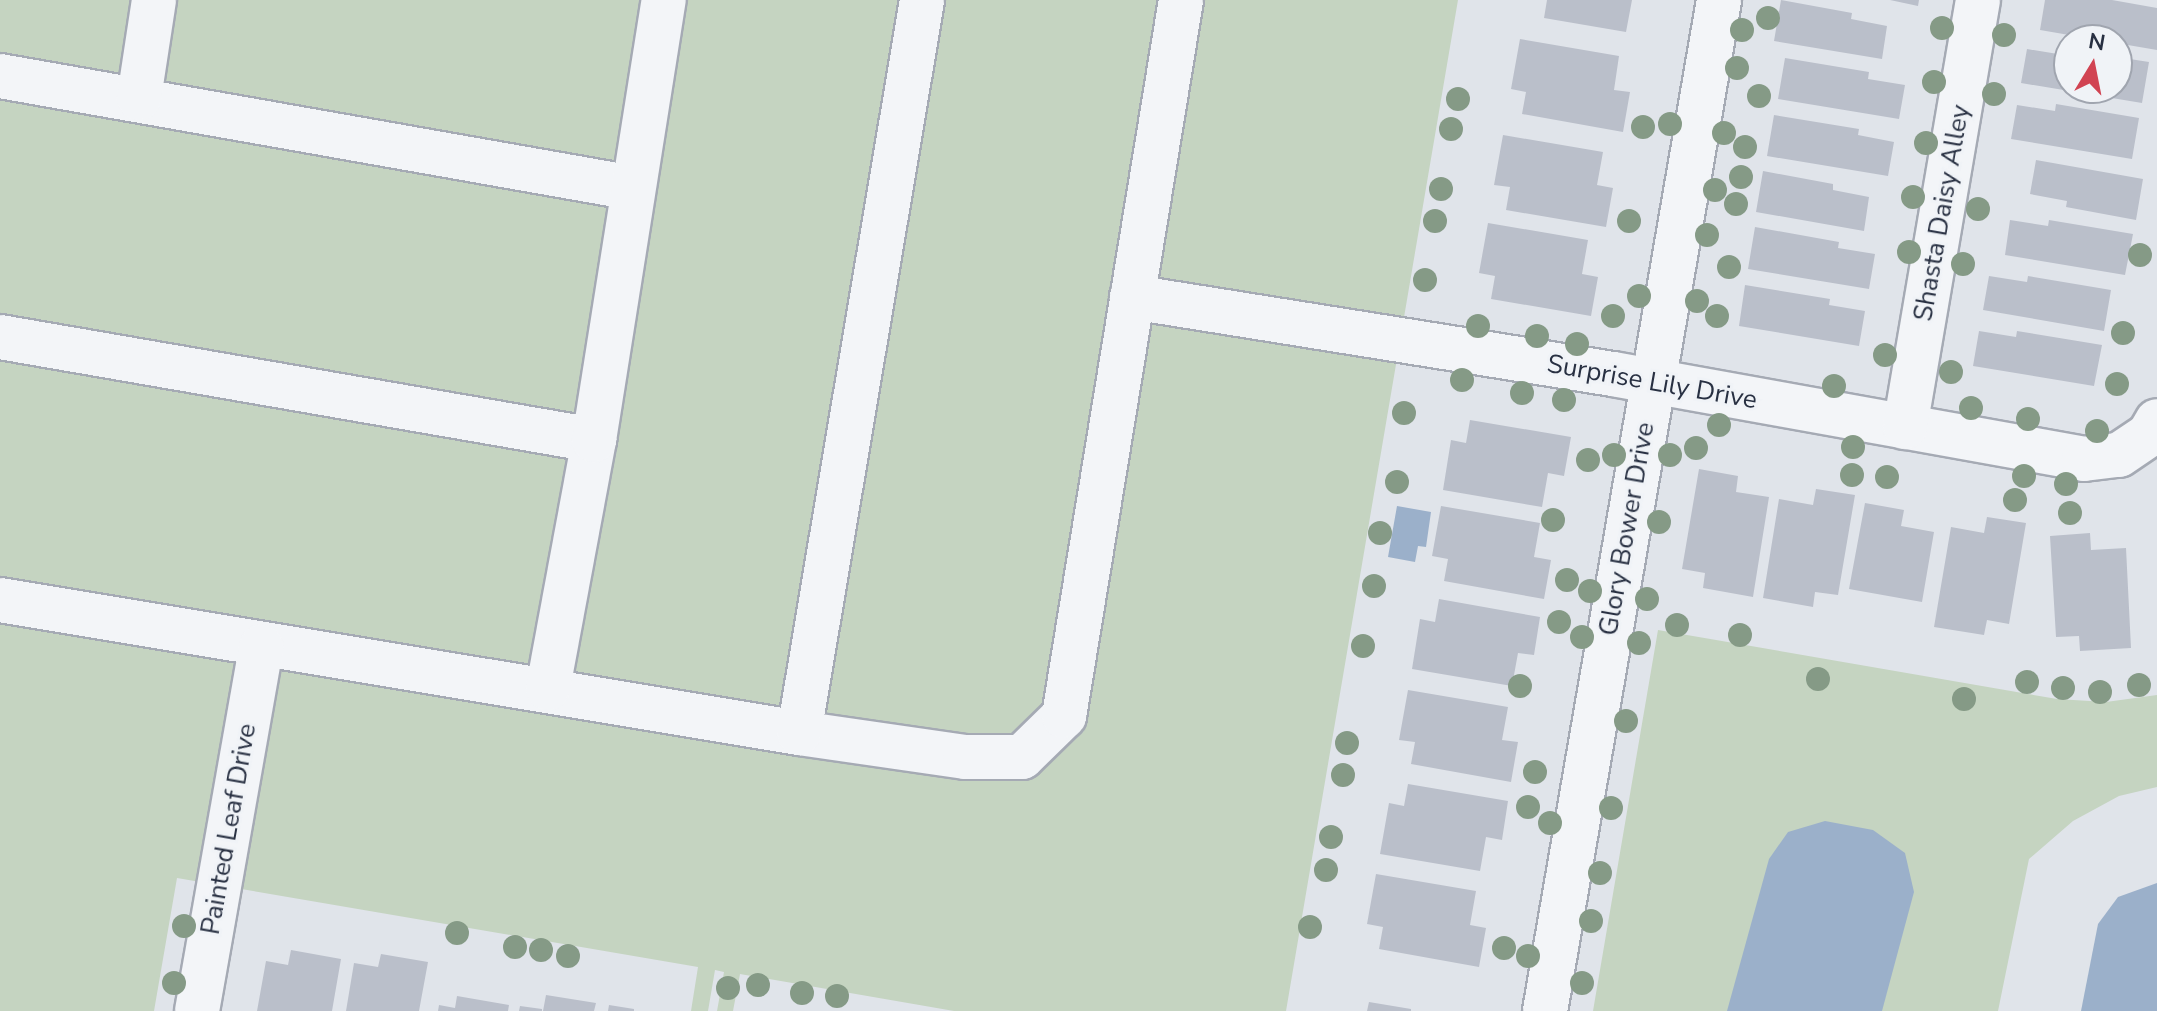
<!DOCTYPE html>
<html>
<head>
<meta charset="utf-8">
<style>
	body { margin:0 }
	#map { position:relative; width:2157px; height:1011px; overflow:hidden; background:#e0e4ea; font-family:"Nunito Sans",sans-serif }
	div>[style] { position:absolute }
	.green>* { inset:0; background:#c5d4c1 }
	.water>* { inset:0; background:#9bb0ca }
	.building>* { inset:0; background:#babfca }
	.roads { filter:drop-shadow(2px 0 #a5aab4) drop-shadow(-2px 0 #a5aab4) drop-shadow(0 2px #a5aab4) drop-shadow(0 -2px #a5aab4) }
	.minor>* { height:44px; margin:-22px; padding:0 22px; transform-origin:22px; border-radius:22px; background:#f3f5f8 }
	.trees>* { width:24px; height:24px; margin:-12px; border-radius:50%; background:#859a86 }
	span { translate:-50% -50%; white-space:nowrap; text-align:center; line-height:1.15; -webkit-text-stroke:6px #f0f3f7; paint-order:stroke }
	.street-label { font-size:26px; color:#283042 }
	.north { position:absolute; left:2053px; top:24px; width:80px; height:80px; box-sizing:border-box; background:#f0f3f7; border:2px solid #a0a5af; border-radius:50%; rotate:10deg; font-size:22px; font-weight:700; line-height:32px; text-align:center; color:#283042 }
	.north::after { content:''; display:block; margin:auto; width:28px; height:36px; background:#d14352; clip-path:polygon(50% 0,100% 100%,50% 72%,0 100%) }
</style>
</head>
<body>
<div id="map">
	<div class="green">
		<i style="clip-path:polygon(0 0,1458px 0,1286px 1011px,954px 1011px,740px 974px,733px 1011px,717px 1011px,724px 972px,715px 970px,708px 1011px,691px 1011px,698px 967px,177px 878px,154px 1011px,0 1011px)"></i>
		<i style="clip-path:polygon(1658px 630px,2057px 699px,2106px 702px,2157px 695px,2157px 787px,2119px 796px,2073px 821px,2029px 859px,1998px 1011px,1593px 1011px)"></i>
	</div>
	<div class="water">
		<i style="clip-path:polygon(1397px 506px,1431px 512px,1426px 547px,1418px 546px,1415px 562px,1388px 557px)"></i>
		<i style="clip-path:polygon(1825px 821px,1873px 830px,1905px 853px,1914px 892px,1882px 1011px,1727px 1011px,1769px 859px,1788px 832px)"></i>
		<i style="clip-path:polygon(2157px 883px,2157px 1011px,2081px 1011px,2098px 924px,2118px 897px)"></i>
	</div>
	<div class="building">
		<i style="clip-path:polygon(1547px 0,1632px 0,1626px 32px,1544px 18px)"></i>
		<i style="clip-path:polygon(1781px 0,1852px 13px,1851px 19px,1887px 26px,1882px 59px,1774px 41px)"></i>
		<i style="clip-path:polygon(1890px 0,1919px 0,1918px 6px)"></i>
		<i style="clip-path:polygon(2045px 0,2112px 0,2157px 8px,2157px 50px,2040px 30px)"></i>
		<i style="clip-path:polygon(1520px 39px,1619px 56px,1614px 90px,1630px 92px,1623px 132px,1522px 114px,1526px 92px,1511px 89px)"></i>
		<i style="clip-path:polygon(2065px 48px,2069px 88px,2117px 88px,2117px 57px,2149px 62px,2142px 103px,2021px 83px,2027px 49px,2064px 55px)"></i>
		<i style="clip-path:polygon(1785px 58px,1869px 72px,1868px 79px,1905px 85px,1899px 119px,1778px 99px)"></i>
		<i style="clip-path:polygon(2056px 104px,2139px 118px,2132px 159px,2011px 139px,2017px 105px,2055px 111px)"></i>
		<i style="clip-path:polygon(1774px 115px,1859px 129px,1858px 135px,1894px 142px,1888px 176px,1767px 156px)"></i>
		<i style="clip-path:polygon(1503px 135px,1603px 152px,1597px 185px,1613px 188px,1606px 227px,1506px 210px,1510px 187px,1494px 185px)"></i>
		<i style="clip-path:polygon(2036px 160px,2143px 179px,2136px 220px,2066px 207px,2067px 201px,2030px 194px)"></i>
		<i style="clip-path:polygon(1763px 171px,1833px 184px,1833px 190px,1869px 197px,1864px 231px,1756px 212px)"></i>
		<i style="clip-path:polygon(2010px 220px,2048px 226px,2049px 220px,2133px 234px,2125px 275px,2005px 255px)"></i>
		<i style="clip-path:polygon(1488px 223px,1588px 240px,1582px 274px,1598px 277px,1591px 316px,1491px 299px,1495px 276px,1479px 273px)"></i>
		<i style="clip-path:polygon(1755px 227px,1839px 242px,1838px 248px,1875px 254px,1869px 289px,1748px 269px)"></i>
		<i style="clip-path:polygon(1989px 276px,2027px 282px,2028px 276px,2111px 290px,2104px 331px,1983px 310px)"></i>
		<i style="clip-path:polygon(1745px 285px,1830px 299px,1829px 305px,1865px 311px,1859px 346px,1739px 326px)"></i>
		<i style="clip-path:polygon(1979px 331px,2016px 337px,2017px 331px,2102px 345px,2094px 386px,1973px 366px)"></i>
		<i style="clip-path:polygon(1470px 420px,1571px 437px,1564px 476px,1548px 473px,1542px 507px,1443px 490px,1451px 440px,1466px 443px)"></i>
		<i style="clip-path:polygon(1699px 469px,1738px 476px,1736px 492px,1769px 497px,1753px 597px,1703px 588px,1705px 573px,1682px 569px)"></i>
		<i style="clip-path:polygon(1816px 489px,1855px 495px,1838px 595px,1815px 592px,1813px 607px,1763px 598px,1779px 499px,1813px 505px)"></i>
		<i style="clip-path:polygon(1865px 503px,1904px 510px,1901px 526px,1934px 532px,1922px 602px,1849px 589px)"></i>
		<i style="clip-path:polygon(1441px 506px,1540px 523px,1534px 557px,1551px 560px,1544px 599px,1444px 581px,1448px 559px,1432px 556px)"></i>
		<i style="clip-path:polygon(1987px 517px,2026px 523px,2009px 624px,1987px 620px,1984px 635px,1934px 627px,1951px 527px,1984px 533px)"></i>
		<i style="clip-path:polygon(2090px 533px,2091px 550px,2126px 548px,2131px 648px,2080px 651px,2079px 636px,2056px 637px,2050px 536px)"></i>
		<i style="clip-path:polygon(1439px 599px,1540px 617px,1534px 655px,1518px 653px,1512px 686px,1412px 669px,1420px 619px,1435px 622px)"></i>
		<i style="clip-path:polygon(1408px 690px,1508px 707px,1502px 740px,1518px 742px,1511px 782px,1411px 764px,1415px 742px,1399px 740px)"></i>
		<i style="clip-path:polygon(1408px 784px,1508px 801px,1502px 840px,1486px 837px,1480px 871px,1380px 854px,1389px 803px,1404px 806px)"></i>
		<i style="clip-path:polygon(1376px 874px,1476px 891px,1470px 925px,1486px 928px,1479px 967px,1379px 949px,1383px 927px,1367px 924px)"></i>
		<i style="clip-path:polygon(291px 950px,341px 959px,332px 1011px,257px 1011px,266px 961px,288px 965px)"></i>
		<i style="clip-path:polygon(381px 954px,428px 962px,419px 1011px,346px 1011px,354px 963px,378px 967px)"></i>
		<i style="clip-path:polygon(546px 995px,596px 1003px,594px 1011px,543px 1011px)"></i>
		<i style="clip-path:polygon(457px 996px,509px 1005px,508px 1011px,438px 1011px,439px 1005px,455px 1008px)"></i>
		<i style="clip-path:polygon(1369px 1002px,1411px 1009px,1411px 1011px,1367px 1011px)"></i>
		<i style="clip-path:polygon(609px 1005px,634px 1009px,634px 1011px,608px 1011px)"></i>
		<i style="clip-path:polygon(520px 1006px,542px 1009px,542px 1011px,519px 1011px)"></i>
	</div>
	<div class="roads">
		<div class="minor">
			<i style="left:0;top:76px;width:643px;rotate:10.03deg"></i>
			<i style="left:139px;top:98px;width:99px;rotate:-81.3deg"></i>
			<i style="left:1132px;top:297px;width:487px;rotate:9.1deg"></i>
			<i style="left:1613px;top:374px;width:479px;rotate:10.2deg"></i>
			<i style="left:2084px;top:459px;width:35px;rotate:-7deg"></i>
			<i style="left:2119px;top:455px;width:36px;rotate:-34deg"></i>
			<i style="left:2149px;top:435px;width:16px;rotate:-60deg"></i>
			<i style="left:0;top:337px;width:603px;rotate:9.84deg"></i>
			<i style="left:1905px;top:427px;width:433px;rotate:-80.3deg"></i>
			<i style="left:0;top:600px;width:810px;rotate:9.45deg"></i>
			<i style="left:799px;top:733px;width:168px;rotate:8.2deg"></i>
			<i style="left:965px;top:757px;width:57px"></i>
			<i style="left:1022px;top:757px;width:59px;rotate:-44.3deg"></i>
			<i style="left:1064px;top:716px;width:725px;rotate:-80.72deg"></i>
			<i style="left:548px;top:688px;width:252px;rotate:-79.5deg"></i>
			<i style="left:594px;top:440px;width:446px;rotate:-81deg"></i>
			<i style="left:799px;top:733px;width:743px;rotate:-80.47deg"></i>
			<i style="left:197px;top:1011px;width:370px;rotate:-80deg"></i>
			<i style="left:1545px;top:1011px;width:1026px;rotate:-80.23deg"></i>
		</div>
	</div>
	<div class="trees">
		<i style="left:1768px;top:18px"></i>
		<i style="left:1942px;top:28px"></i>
		<i style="left:1742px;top:30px"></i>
		<i style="left:2004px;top:35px"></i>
		<i style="left:1737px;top:68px"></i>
		<i style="left:1934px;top:82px"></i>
		<i style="left:1994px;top:94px"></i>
		<i style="left:1759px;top:96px"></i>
		<i style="left:1458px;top:99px"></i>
		<i style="left:1670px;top:124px"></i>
		<i style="left:1643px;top:127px"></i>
		<i style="left:1451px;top:129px"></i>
		<i style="left:1724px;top:133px"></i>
		<i style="left:1926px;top:143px"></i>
		<i style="left:1745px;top:147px"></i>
		<i style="left:1741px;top:177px"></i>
		<i style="left:1441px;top:189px"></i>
		<i style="left:1715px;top:190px"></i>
		<i style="left:1913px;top:197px"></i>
		<i style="left:1736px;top:204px"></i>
		<i style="left:1978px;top:209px"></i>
		<i style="left:1435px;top:221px"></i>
		<i style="left:1629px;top:221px"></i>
		<i style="left:1707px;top:235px"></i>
		<i style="left:1909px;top:252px"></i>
		<i style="left:2140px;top:255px"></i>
		<i style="left:1963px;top:264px"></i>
		<i style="left:1729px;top:267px"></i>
		<i style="left:1425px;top:280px"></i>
		<i style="left:1639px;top:296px"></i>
		<i style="left:1697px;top:301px"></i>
		<i style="left:1613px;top:316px"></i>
		<i style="left:1717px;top:316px"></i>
		<i style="left:1478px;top:326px"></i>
		<i style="left:2123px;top:333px"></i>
		<i style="left:1537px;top:336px"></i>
		<i style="left:1577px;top:344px"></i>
		<i style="left:1885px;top:355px"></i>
		<i style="left:1951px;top:372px"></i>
		<i style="left:1462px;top:380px"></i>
		<i style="left:2117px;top:384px"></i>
		<i style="left:1834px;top:386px"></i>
		<i style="left:1522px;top:393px"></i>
		<i style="left:1564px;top:400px"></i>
		<i style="left:1971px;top:408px"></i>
		<i style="left:1404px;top:413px"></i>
		<i style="left:2028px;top:419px"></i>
		<i style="left:1719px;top:425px"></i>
		<i style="left:2097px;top:431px"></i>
		<i style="left:1853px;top:447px"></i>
		<i style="left:1696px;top:448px"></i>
		<i style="left:1614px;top:455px"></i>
		<i style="left:1670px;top:455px"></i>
		<i style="left:1588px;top:460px"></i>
		<i style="left:1852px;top:475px"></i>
		<i style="left:2024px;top:476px"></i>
		<i style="left:1887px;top:477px"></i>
		<i style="left:1397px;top:482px"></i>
		<i style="left:2066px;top:484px"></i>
		<i style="left:2015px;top:500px"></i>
		<i style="left:2070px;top:513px"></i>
		<i style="left:1553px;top:520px"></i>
		<i style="left:1659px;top:522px"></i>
		<i style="left:1380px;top:533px"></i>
		<i style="left:1567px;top:580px"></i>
		<i style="left:1374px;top:586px"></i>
		<i style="left:1590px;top:591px"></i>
		<i style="left:1647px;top:599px"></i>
		<i style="left:1559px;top:622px"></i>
		<i style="left:1677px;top:625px"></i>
		<i style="left:1740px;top:635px"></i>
		<i style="left:1582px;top:637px"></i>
		<i style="left:1639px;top:643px"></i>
		<i style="left:1363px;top:646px"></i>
		<i style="left:1818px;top:679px"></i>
		<i style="left:2027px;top:682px"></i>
		<i style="left:2139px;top:685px"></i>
		<i style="left:1520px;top:686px"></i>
		<i style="left:2063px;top:688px"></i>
		<i style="left:2100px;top:692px"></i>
		<i style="left:1964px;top:699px"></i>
		<i style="left:1626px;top:721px"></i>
		<i style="left:1347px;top:743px"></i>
		<i style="left:1535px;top:772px"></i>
		<i style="left:1343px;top:775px"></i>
		<i style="left:1528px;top:807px"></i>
		<i style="left:1611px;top:808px"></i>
		<i style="left:1550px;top:823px"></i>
		<i style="left:1331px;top:837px"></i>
		<i style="left:1326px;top:870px"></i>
		<i style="left:1600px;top:873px"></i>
		<i style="left:1591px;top:921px"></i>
		<i style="left:184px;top:926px"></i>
		<i style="left:1310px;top:927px"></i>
		<i style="left:457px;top:933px"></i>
		<i style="left:515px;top:947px"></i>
		<i style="left:1504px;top:948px"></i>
		<i style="left:541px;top:950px"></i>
		<i style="left:568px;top:956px"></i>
		<i style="left:1528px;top:956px"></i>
		<i style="left:174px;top:983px"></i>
		<i style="left:1582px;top:983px"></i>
		<i style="left:758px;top:985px"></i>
		<i style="left:728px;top:988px"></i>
		<i style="left:802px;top:993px"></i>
		<i style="left:837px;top:996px"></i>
	</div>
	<div class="street-label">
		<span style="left:1942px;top:213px;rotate:-80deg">Shasta Daisy Alley</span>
		<span style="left:1652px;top:382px;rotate:10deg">Surprise Lily Drive</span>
		<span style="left:1627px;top:529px;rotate:-80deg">Glory Bower Drive</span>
		<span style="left:229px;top:829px;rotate:-80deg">Painted Leaf Drive</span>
	</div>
	<div class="north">N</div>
</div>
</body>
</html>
